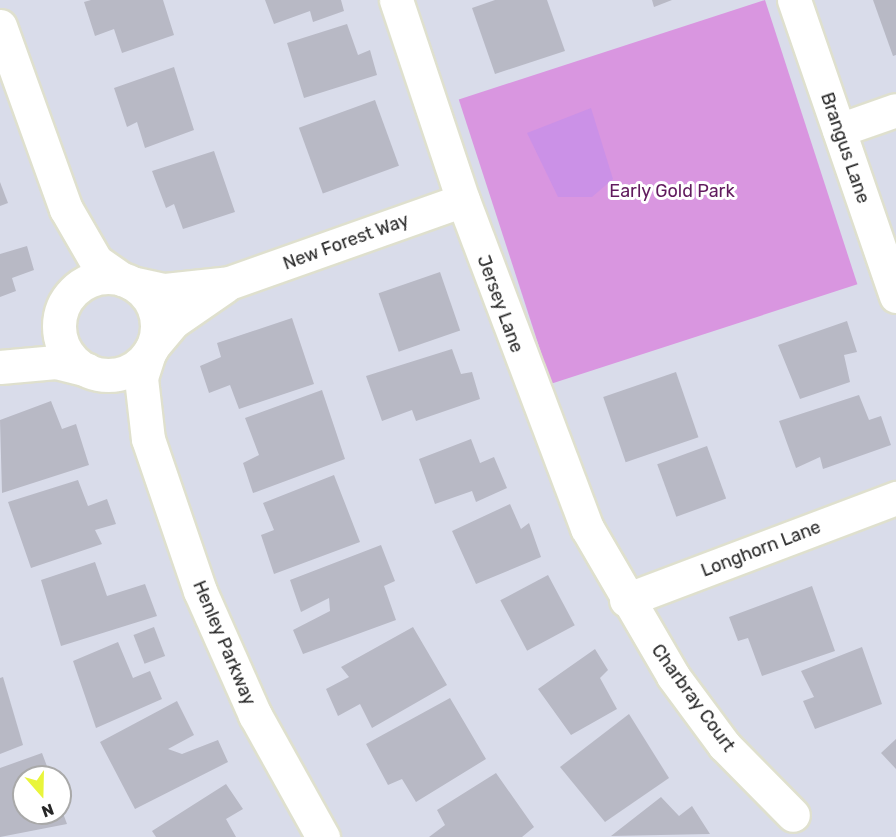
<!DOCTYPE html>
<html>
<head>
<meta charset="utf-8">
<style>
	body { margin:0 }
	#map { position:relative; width:896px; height:837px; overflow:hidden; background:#d9dcea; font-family:Rubik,sans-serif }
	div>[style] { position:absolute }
	.green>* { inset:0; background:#d996e0; transform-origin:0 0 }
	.pitch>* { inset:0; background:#cb91e7 }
	.building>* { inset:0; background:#b8b9c5; transform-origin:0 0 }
	.roads { filter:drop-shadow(2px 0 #dfe0ce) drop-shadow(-2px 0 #dfe0ce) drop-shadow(0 2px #dfe0ce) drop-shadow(0 -2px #dfe0ce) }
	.minor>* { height:33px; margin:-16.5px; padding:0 16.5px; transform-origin:16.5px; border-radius:16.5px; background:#fff }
	.minor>.ring { margin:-16.5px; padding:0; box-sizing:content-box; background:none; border:33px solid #fff; border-radius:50% }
	span { translate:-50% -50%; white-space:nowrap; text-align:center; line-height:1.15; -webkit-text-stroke:6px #fff; paint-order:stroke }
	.street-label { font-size:18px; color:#272727 }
	.park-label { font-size:18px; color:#611b5e }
	.north { position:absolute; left:12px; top:765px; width:60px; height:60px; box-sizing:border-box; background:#fff; border:2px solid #a9a9a9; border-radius:50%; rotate:160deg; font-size:16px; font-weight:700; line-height:24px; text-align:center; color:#272727 }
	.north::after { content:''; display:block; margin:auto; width:21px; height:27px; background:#e9f53b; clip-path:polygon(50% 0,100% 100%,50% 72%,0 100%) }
</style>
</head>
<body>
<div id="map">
	<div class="green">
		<i style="left:765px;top:0;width:299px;height:322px;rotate:72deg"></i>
	</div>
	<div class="pitch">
		<i style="clip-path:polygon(591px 108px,613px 179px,592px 197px,558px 197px,527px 133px)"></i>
	</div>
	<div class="building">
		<i style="clip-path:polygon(91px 0,163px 0,174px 35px,122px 53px,114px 29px,95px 36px,84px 2px)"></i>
		<i style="clip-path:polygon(265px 0,341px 0,344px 11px,313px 22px,310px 11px,274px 24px)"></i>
		<i style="clip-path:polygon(495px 0,547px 0,565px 51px,495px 74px,472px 8px)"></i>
		<i style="clip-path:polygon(652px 0,672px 0,654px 7px)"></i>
		<i style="clip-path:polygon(873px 0,896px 0,896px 55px,893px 56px)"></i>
		<i style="clip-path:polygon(347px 24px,358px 55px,370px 50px,377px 75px,304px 98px,287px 43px)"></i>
		<i style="clip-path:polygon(174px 67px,194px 130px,145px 148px,137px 122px,127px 127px,114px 88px)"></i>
		<i style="left:375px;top:100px;width:70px;height:81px;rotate:70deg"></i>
		<i style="clip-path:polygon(214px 151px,235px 212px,183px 229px,174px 204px,166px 208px,152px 171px)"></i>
		<i style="clip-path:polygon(0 182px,8px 203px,0 206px)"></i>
		<i style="clip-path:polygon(27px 246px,34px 270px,12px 278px,16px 291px,0 297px,0 254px)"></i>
		<i style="left:440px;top:272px;width:62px;height:65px;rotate:71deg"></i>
		<i style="clip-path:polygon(292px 318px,314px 384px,239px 409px,230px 385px,209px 393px,200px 366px,221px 357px,217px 343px)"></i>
		<i style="clip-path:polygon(847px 321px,857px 352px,844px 355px,850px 382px,800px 399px,778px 345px)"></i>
		<i style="clip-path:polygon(452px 349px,461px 374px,472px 372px,480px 399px,416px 421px,412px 410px,382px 421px,366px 376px)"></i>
		<i style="left:676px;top:372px;width:69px;height:77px;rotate:71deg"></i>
		<i style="clip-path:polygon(322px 390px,345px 459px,253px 493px,243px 463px,259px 455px,245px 418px)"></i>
		<i style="clip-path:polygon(859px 395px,869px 420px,881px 416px,891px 445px,823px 469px,820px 457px,796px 468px,779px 421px)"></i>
		<i style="clip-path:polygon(51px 401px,62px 429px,76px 424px,89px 465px,2px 493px,0 420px)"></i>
		<i style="clip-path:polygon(471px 439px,480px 463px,494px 457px,507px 488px,476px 502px,472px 491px,435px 504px,419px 459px)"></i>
		<i style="left:707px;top:446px;width:56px;height:53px;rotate:70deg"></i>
		<i style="clip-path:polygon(334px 475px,360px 542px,274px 574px,261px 535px,274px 530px,263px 503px)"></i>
		<i style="clip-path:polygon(78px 480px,88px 506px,107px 499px,116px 524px,95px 530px,102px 544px,31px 568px,8px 502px)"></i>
		<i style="clip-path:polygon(510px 504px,521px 529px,529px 523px,541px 557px,476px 584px,452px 531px)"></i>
		<i style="clip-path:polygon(381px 545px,395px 581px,384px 586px,396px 620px,303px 654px,293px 630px,330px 611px,329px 598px,301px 612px,290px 580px)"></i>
		<i style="clip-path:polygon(95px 562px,107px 596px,145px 584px,157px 616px,61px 646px,41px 580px)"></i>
		<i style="left:548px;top:575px;width:57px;height:54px;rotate:62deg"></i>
		<i style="clip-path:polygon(812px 586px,835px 651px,762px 676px,748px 638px,738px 641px,729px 617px)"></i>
		<i style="left:154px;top:627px;width:31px;height:22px;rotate:69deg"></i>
		<i style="clip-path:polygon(413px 627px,447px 685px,372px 728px,360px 704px,338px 716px,326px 689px,349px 677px,341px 667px)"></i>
		<i style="clip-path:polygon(118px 642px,133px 678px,150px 671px,162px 699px,96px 728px,73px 661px)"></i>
		<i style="clip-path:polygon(862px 647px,882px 704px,815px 729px,803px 701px,814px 697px,801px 671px)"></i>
		<i style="clip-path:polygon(595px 649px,608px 670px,600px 678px,617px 709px,571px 735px,538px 689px)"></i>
		<i style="clip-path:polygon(3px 677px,23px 745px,0 754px,0 678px)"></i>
		<i style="clip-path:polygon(450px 698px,486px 759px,416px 802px,402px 779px,388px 785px,366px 744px)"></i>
		<i style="clip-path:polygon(177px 701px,194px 735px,168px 749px,182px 754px,218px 740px,228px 762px,135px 809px,100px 742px)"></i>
		<i style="clip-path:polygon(629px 714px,669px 778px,605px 822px,560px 767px)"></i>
		<i style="clip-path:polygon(896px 739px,896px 769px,881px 753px)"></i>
		<i style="clip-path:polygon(42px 753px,51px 777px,24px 777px,24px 813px,60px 813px,60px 805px,67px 824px,0 837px,0 768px)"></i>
		<i style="clip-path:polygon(496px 773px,534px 827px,522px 837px,429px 837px,445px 825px,437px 810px)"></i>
		<i style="clip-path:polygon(226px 784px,243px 809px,226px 819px,236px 837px,156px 837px,152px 831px)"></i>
		<i style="clip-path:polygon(661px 797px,679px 816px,692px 806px,710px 834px,611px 836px)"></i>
	</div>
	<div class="roads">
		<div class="minor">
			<i style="left:396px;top:0;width:211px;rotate:71.5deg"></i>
			<i style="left:463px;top:200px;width:351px;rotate:69.3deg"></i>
			<i style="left:587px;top:528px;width:171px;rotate:59.8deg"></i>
			<i style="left:673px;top:676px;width:86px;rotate:53.5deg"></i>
			<i style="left:724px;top:745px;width:98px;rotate:45.4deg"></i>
			<i style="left:794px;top:0;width:313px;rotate:71deg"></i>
			<i style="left:0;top:26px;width:195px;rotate:70.2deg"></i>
			<i style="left:66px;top:209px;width:60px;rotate:60deg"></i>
			<i style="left:96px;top:261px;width:32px;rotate:35deg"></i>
			<i style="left:839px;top:130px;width:60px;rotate:-19.3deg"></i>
			<i class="ring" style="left:59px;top:277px;width:65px;height:65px"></i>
			<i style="left:131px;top:283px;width:35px;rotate:12deg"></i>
			<i style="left:165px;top:290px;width:64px;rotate:-6.2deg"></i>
			<i style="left:229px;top:283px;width:248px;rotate:-19.5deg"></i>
			<i style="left:153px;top:346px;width:31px;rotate:-50deg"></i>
			<i style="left:173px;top:322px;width:63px;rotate:-34.7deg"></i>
			<i style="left:149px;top:353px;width:26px;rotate:108deg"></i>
			<i style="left:141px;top:378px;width:61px;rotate:83.5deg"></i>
			<i style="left:148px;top:439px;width:161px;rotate:71.1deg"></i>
			<i style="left:200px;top:591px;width:136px;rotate:66.1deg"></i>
			<i style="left:255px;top:715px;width:140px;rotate:60.9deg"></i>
			<i style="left:0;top:367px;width:56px;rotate:-5.1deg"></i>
			<i style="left:56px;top:362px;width:32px;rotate:14deg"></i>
			<i style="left:626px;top:600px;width:289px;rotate:-20.7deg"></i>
		</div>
	</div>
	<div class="street-label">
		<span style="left:845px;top:148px;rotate:71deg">Brangus Lane</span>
		<span style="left:346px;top:242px;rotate:-20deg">New Forest Way</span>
		<span style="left:500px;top:304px;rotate:70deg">Jersey Lane</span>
		<span style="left:761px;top:549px;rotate:-21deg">Longhorn Lane</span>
		<span style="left:224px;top:643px;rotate:67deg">Henley Parkway</span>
		<span style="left:693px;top:698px;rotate:54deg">Charbray Court</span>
	</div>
	<div class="park-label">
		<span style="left:672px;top:191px">Early Gold Park</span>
	</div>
	<div class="north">N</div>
</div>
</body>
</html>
